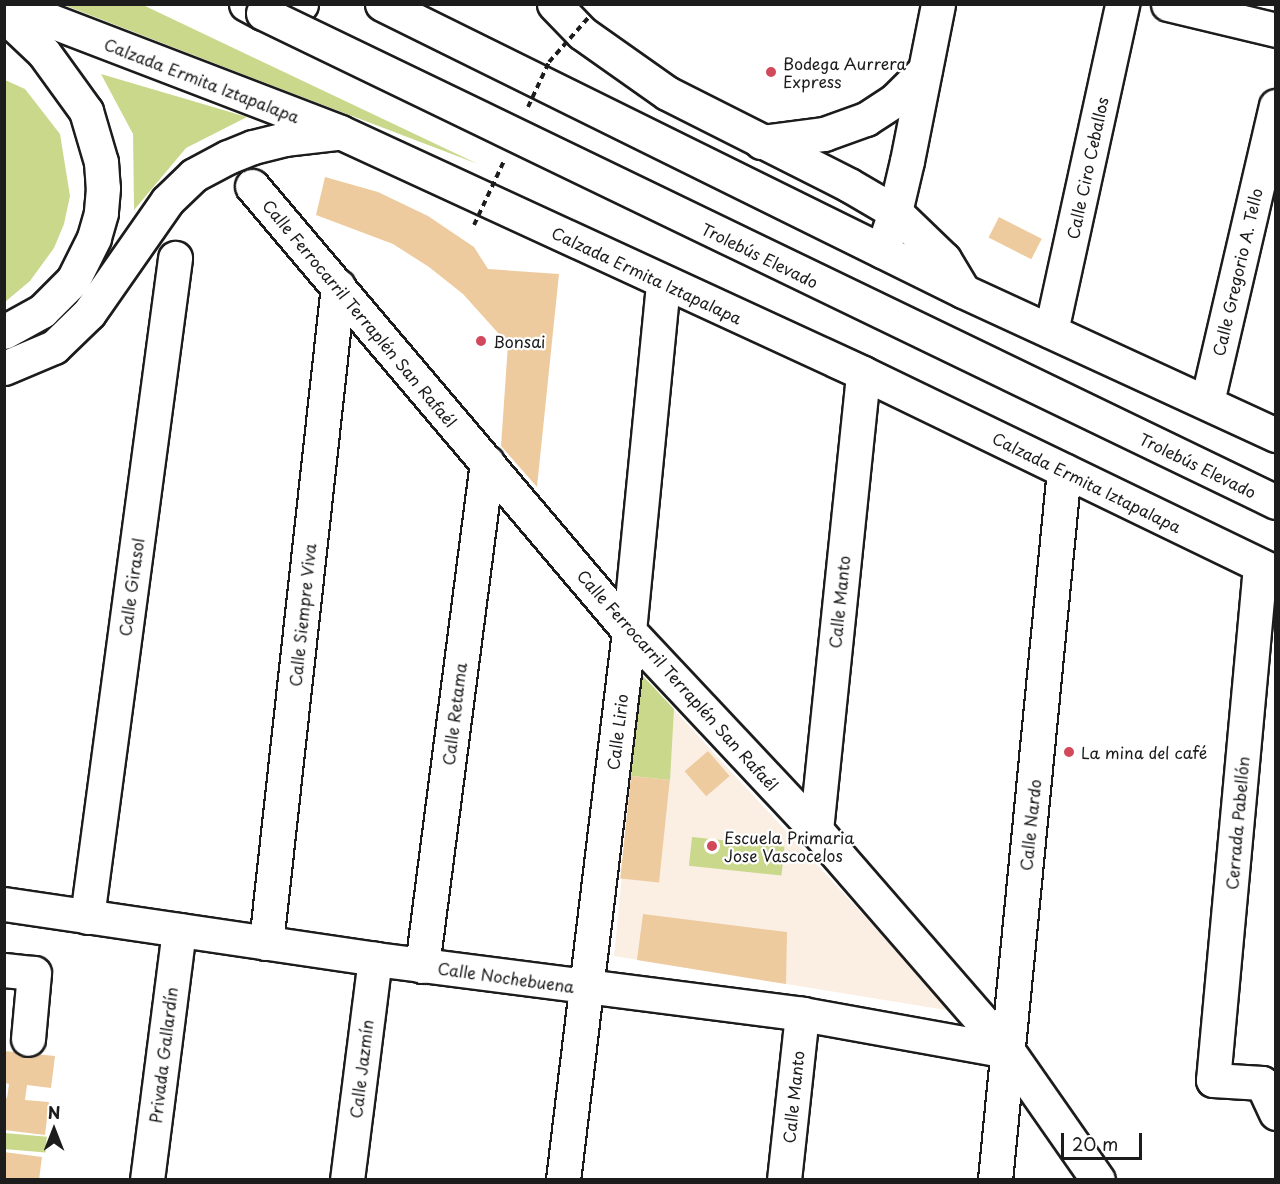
<!DOCTYPE html>
<html>
<head>
<meta charset="utf-8">
<style>
	body { margin:0 }
	#map { position:relative; width:1280px; height:1184px; overflow:hidden; background:#fff; font-family:"Playpen Sans",sans-serif }
	div>[style] { position:absolute }
	.built>* { inset:0; background:#faefe2 }
	.green>* { inset:0; background:#cad88c; transform-origin:0 0 }
	.building>* { inset:0; background:#eecb9f; transform-origin:0 0 }
	.roads { filter:drop-shadow(2px 0 #1c1c1c) drop-shadow(-2px 0 #1c1c1c) drop-shadow(0 2px #1c1c1c) drop-shadow(0 -2px #1c1c1c) }
	.minor>* { height:33px; margin:-16.5px; padding:0 16.5px; transform-origin:16.5px; border-radius:16.5px; background:#fff }
	.major>* { height:33px; margin:-16.5px; padding:0 16.5px; transform-origin:16.5px; border-radius:16.5px; background:#fff }
	.path-bridge>* { height:4px; margin-top:-2px; transform-origin:0; background:repeating-linear-gradient(90deg,#1c1c1c 0 6px,transparent 0 10.5px) }
	.bridges { filter:drop-shadow(2px 0 #1c1c1c) drop-shadow(-2px 0 #1c1c1c) drop-shadow(0 2px #1c1c1c) drop-shadow(0 -2px #1c1c1c) }
	.minor-bridge>* { height:33px; margin:-16.5px; padding:0 16.5px; transform-origin:16.5px; border-radius:16.5px; background:#fff }
	.dots>* { width:16px; height:16px; translate:-50% -50%; box-sizing:border-box; border:3px solid #fff; border-radius:50% }
	span { translate:-50% -50%; white-space:nowrap; text-align:center; line-height:1.15; -webkit-text-stroke:4.5px #fff; paint-order:stroke }
	.poi-label { font-size:16px; color:#1c1c1c }
	.left { translate:0 -50%; text-align:left }
	.street-label { font-size:16px; color:#1c1c1c }
	.frame { position:absolute; inset:0; border:6px solid #1c1c1c; pointer-events:none }
	.north { position:absolute; left:24px; top:1100px; width:60px; height:60px; -webkit-text-stroke:4px #fff; paint-order:stroke; rotate:0deg; font-size:16px; font-weight:700; line-height:24px; text-align:center; color:#1c1c1c }
	.north::after { content:''; display:block; margin:auto; width:21px; height:27px; background:#1c1c1c; clip-path:polygon(50% 0,100% 100%,50% 72%,0 100%) }
	.scale { position:absolute; left:1061px; top:1133px; width:81px; height:27px; box-sizing:border-box; border:3px solid #1c1c1c; border-top:0; padding-left:8px; font-size:18px; line-height:21px; white-space:nowrap; color:#1c1c1c; -webkit-text-stroke:4px #fff; paint-order:stroke }
</style>
</head>
<body>
<div id="map">
	<div class="built">
		<i style="clip-path:polygon(642px 675px,952px 1011px,614px 956px)"></i>
	</div>
	<div class="green">
		<i style="clip-path:polygon(64px 5px,143px 5px,478px 164px,284px 90px)"></i>
		<i style="clip-path:polygon(101px 74px,247px 117px,186px 148px,134px 210px,133px 134px)"></i>
		<i style="clip-path:polygon(5px 80px,25px 89px,60px 134px,70px 196px,64px 224px,54px 248px,30px 281px,5px 302px)"></i>
		<i style="clip-path:polygon(642px 675px,674px 709px,670px 780px,631px 776px)"></i>
		<i style="left:692px;top:837px;width:93px;height:29px;rotate:6deg"></i>
		<i style="left:5px;top:1133px;width:42px;height:16px;rotate:5deg"></i>
	</div>
	<div class="building">
		<i style="clip-path:polygon(325px 177px,378px 192px,428px 216px,474px 247px,488px 269px,559px 274px,537px 487px,501px 446px,508px 344px,463px 294px,429px 267px,393px 244px,316px 215px)"></i>
		<i style="left:999px;top:217px;width:48px;height:23px;rotate:27deg"></i>
		<i style="left:708px;top:751px;width:33px;height:31px;rotate:49deg"></i>
		<i style="left:631px;top:776px;width:39px;height:103px;rotate:6deg"></i>
		<i style="clip-path:polygon(643px 914px,787px 932px,786px 984px,637px 960px)"></i>
		<i style="clip-path:polygon(4px 1051px,55px 1056px,51px 1088px,27px 1085px,25px 1100px,49px 1102px,45px 1135px,4px 1130px,4px 1097px,7px 1098px,9px 1084px,4px 1083px)"></i>
		<i style="clip-path:polygon(4px 1152px,42px 1157px,39px 1180px,4px 1180px)"></i>
	</div>
	<div class="roads">
		<div class="minor">
			<i style="left:246px;top:4px;width:19px;rotate:28deg"></i>
			<i style="left:263px;top:13px;width:39px;rotate:-13deg"></i>
			<i style="left:1168px;top:4px;width:111px;rotate:13.5deg"></i>
			<i style="left:761px;top:142px;width:64px;rotate:-7.2deg"></i>
			<i style="left:824px;top:134px;width:45px;rotate:-19.7deg"></i>
			<i style="left:866px;top:119px;width:35px;rotate:-33deg"></i>
			<i style="left:895px;top:100px;width:42px;rotate:-45deg"></i>
			<i style="left:252px;top:186px;width:583px;rotate:49.73deg"></i>
			<i style="left:629px;top:631px;width:273px;rotate:46.8deg"></i>
			<i style="left:816px;top:830px;width:293px;rotate:49deg"></i>
			<i style="left:1008px;top:1051px;width:157px;rotate:55.1deg"></i>
			<i style="left:882px;top:251px;width:41px;rotate:-71.6deg"></i>
			<i style="left:895px;top:212px;width:52px;rotate:-76.8deg"></i>
			<i style="left:907px;top:161px;width:160px;rotate:-78.8deg"></i>
			<i style="left:1051px;top:331px;width:335px;rotate:-77.7deg"></i>
			<i style="left:1207px;top:402px;width:304px;rotate:-76.9deg"></i>
			<i style="left:1260px;top:566px;width:516px;rotate:95.22deg"></i>
			<i style="left:1213px;top:1080px;width:49px;rotate:3.5deg"></i>
			<i style="left:1262px;top:1083px;width:33px;rotate:65deg"></i>
			<i style="left:816px;top:830px;width:459px;rotate:-84.1deg"></i>
			<i style="left:4px;top:904px;width:375px;rotate:8.4deg"></i>
			<i style="left:375px;top:959px;width:431px;rotate:7.3deg"></i>
			<i style="left:802px;top:1014px;width:209px;rotate:10.2deg"></i>
			<i style="left:87px;top:917px;width:665px;rotate:-82.39deg"></i>
			<i style="left:266px;top:943px;width:661px;rotate:-83.75deg"></i>
			<i style="left:422px;top:966px;width:508px;rotate:-82.65deg"></i>
			<i style="left:4px;top:970px;width:30px;rotate:6deg"></i>
			<i style="left:34px;top:973px;width:66px;rotate:95.2deg"></i>
			<i style="left:147px;top:1180px;width:252px;rotate:-82.7deg"></i>
			<i style="left:347px;top:1180px;width:223px;rotate:-82.8deg"></i>
			<i style="left:563px;top:1180px;width:553px;rotate:-83.14deg"></i>
			<i style="left:629px;top:631px;width:349px;rotate:-84.4deg"></i>
			<i style="left:784px;top:1180px;width:167px;rotate:-83.8deg"></i>
			<i style="left:995px;top:1180px;width:713px;rotate:-84.45deg"></i>
		</div>
		<div class="major">
			<i style="left:7px;top:4px;width:357px;rotate:21deg"></i>
			<i style="left:340px;top:132px;width:576px;rotate:24.74deg"></i>
			<i style="left:863px;top:373px;width:459px;rotate:25.8deg"></i>
			<i style="left:382px;top:4px;width:648px;rotate:26.29deg"></i>
			<i style="left:963px;top:291px;width:345px;rotate:24.7deg"></i>
			<i style="left:554px;top:4px;width:40px;rotate:46deg"></i>
			<i style="left:582px;top:33px;width:104px;rotate:35.2deg"></i>
			<i style="left:667px;top:93px;width:204px;rotate:26.8deg"></i>
			<i style="left:849px;top:185px;width:53px;rotate:30.4deg"></i>
			<i style="left:895px;top:212px;width:68px;rotate:43.8deg"></i>
			<i style="left:944px;top:259px;width:35px;rotate:59deg"></i>
			<i style="left:4px;top:15px;width:55px;rotate:43.5deg"></i>
			<i style="left:44px;top:53px;width:72px;rotate:54.1deg"></i>
			<i style="left:86px;top:111px;width:53px;rotate:73.6deg"></i>
			<i style="left:101px;top:162px;width:26px;rotate:86deg"></i>
			<i style="left:103px;top:188px;width:25px;rotate:95deg"></i>
			<i style="left:101px;top:213px;width:26px;rotate:106deg"></i>
			<i style="left:94px;top:238px;width:47px;rotate:116.6deg"></i>
			<i style="left:73px;top:280px;width:44px;rotate:135deg"></i>
			<i style="left:42px;top:311px;width:43px;rotate:151.1deg"></i>
			<i style="left:4px;top:368px;width:54px;rotate:-22.8deg"></i>
			<i style="left:54px;top:347px;width:49px;rotate:-44.2deg"></i>
			<i style="left:89px;top:313px;width:136px;rotate:-55.1deg"></i>
			<i style="left:167px;top:201px;width:37px;rotate:-44deg"></i>
			<i style="left:194px;top:175px;width:38px;rotate:-28deg"></i>
			<i style="left:228px;top:157px;width:27px;rotate:-22deg"></i>
			<i style="left:253px;top:147px;width:33px;rotate:-14deg"></i>
			<i style="left:285px;top:139px;width:52px;rotate:-6.6deg"></i>
		</div>
	</div>
	<div class="path-bridge">
		<i style="left:528px;top:107px;width:50px;rotate:-65deg"></i>
		<i style="left:549px;top:62px;width:60px;rotate:-48.4deg"></i>
		<i style="left:474px;top:225px;width:71px;rotate:-64.9deg"></i>
	</div>
	<div class="bridges">
		<div class="minor-bridge">
			<i style="left:263px;top:13px;width:1125px;rotate:25.77deg"></i>
		</div>
	</div>
	<div class="dots">
		<i style="left:771px;top:72px;background:#d1495b"></i>
		<i style="left:481px;top:341px;background:#d1495b"></i>
		<i style="left:1069px;top:752px;background:#d1495b"></i>
		<i style="left:712px;top:846px;background:#d1495b"></i>
	</div>
	<div class="poi-label">
		<span class="left" style="left:783px;top:72px">Bodega Aurrera<br>Express</span>
		<span class="left" style="left:493px;top:341px">Bonsai</span>
		<span class="left" style="left:1081px;top:752px">La mina del café</span>
		<span class="left" style="left:724px;top:846px">Escuela Primaria<br>Jose Vascocelos</span>
	</div>
	<div class="street-label">
		<span style="left:202px;top:80px;rotate:21deg">Calzada Ermita Iztapalapa</span>
		<span style="left:1087px;top:168px;rotate:-78deg">Calle Ciro Ceballos</span>
		<span style="left:760px;top:255px;rotate:26deg">Trolebús Elevado</span>
		<span style="left:1237px;top:272px;rotate:-77deg">Calle Gregorio A. Tello</span>
		<span style="left:647px;top:275px;rotate:25deg">Calzada Ermita Iztapalapa</span>
		<span style="left:360px;top:313px;rotate:50deg">Calle Ferrocarril Terraplén San Rafaél</span>
		<span style="left:1198px;top:465px;rotate:26deg">Trolebús Elevado</span>
		<span style="left:1087px;top:482px;rotate:26deg">Calzada Ermita Iztapalapa</span>
		<span style="left:131px;top:587px;rotate:-82deg">Calle Girasol</span>
		<span style="left:839px;top:602px;rotate:-84deg">Calle Manto</span>
		<span style="left:302px;top:615px;rotate:-84deg">Calle Siempre Viva</span>
		<span style="left:678px;top:680px;rotate:48deg">Calle Ferrocarril Terraplén San Rafaél</span>
		<span style="left:454px;top:714px;rotate:-83deg">Calle Retama</span>
		<span style="left:617px;top:732px;rotate:-83deg">Calle Lirio</span>
		<span style="left:1237px;top:823px;rotate:-85deg">Cerrada Pabellón</span>
		<span style="left:1030px;top:825px;rotate:-84deg">Calle Nardo</span>
		<span style="left:506px;top:977px;rotate:8deg">Calle Nochebuena</span>
		<span style="left:163px;top:1055px;rotate:-83deg">Privada Gallardín</span>
		<span style="left:361px;top:1069px;rotate:-83deg">Calle Jazmín</span>
		<span style="left:793px;top:1097px;rotate:-84deg">Calle Manto</span>
	</div>
	<div class="frame"></div>
	<div class="north">N</div>
	<div class="scale">20 m</div>
</div>
</body>
</html>
